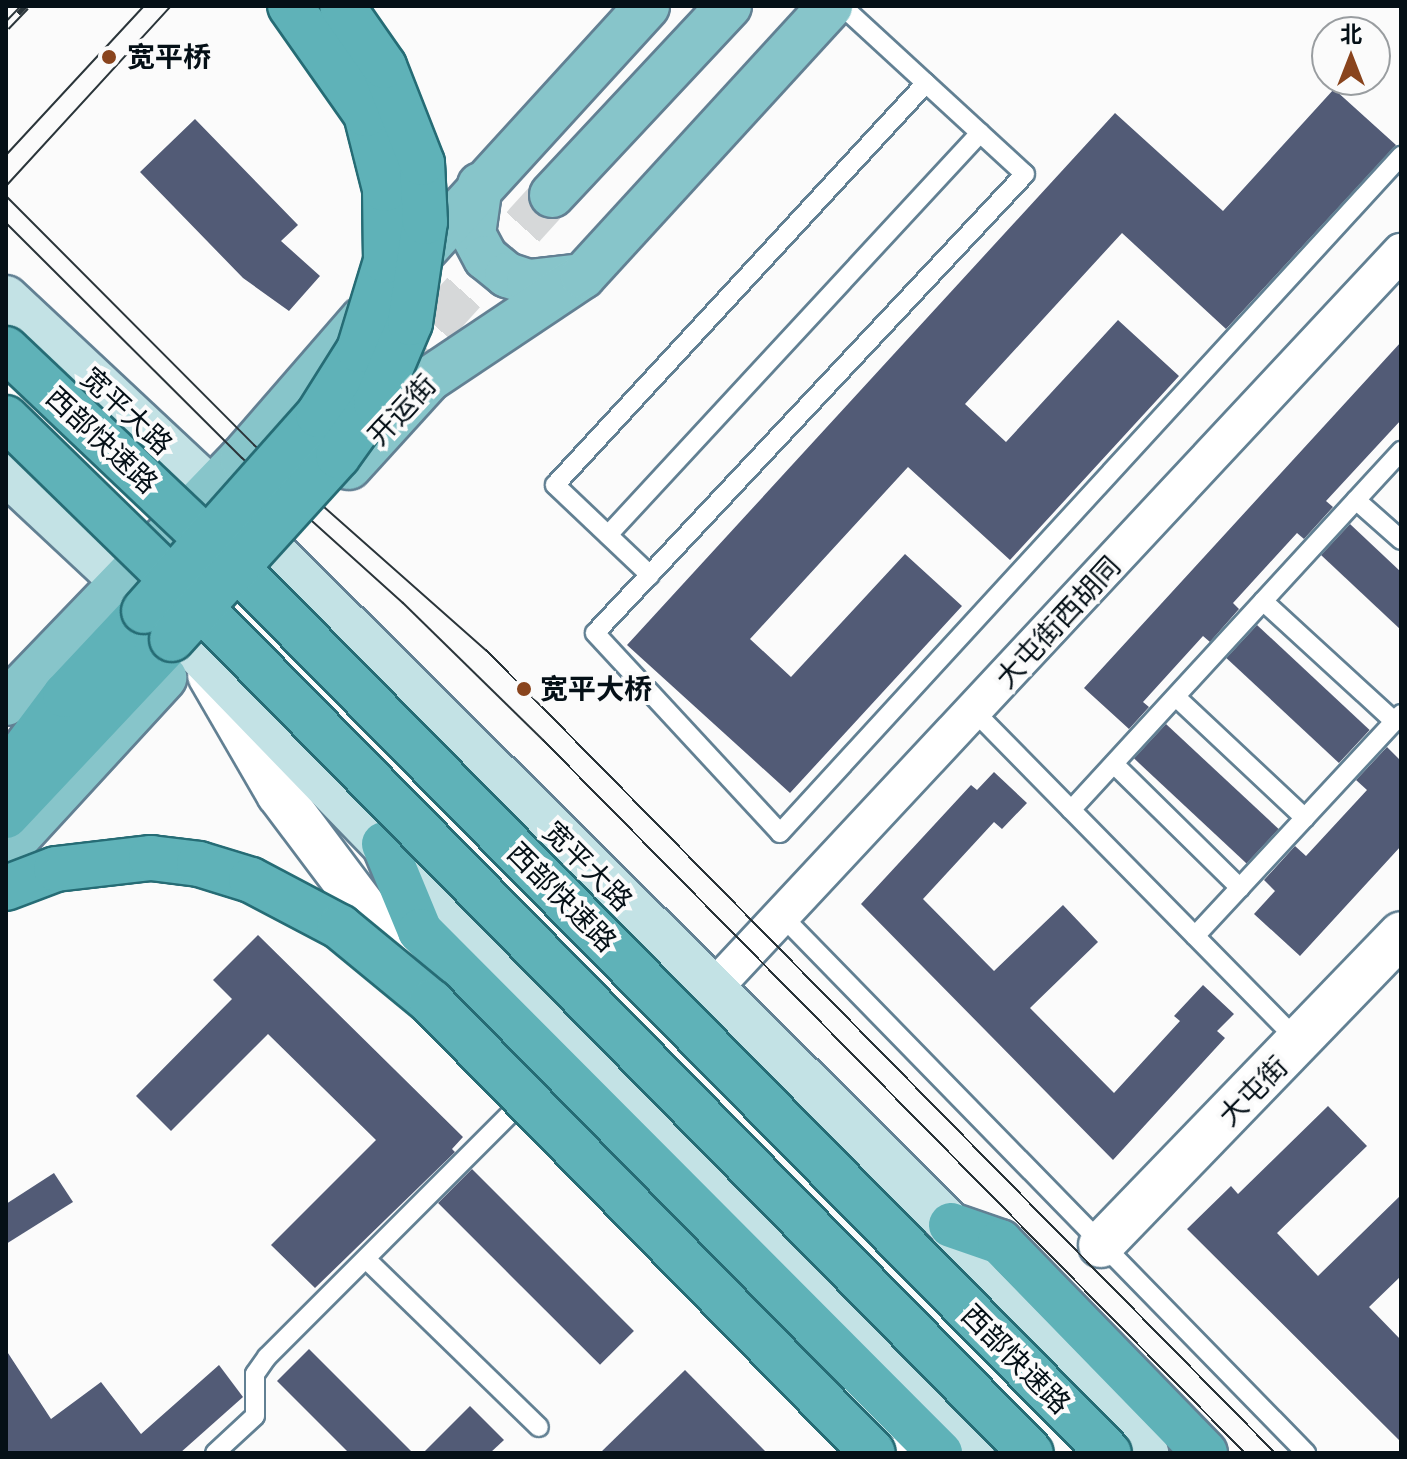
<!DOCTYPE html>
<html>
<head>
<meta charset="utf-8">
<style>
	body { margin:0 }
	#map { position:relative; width:1407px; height:1459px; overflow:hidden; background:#fbfbfb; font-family:"Space Grotesk","Noto Sans SC",sans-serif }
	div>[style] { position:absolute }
	.building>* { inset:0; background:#525b76; transform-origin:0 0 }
	.primary-tunnel>* { height:44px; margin-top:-22px; transform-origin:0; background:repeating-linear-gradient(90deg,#d6d8d9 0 44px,transparent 0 66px) }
	.roads { filter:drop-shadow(2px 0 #628093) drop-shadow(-2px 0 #628093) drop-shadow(0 2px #628093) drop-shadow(0 -2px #628093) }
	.service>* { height:18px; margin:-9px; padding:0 9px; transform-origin:9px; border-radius:9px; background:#fff }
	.minor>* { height:36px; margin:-18px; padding:0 18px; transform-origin:18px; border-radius:18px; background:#fff }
	.tertiary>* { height:44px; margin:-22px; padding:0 22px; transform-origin:22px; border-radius:22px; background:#fff }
	.secondary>* { height:44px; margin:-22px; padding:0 22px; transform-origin:22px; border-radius:22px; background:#c3e2e5 }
	.primary>* { height:44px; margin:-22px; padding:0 22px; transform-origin:22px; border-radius:22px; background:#87c5ca }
	.trunk>* { height:44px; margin:-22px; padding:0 22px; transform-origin:22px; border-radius:22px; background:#5fb2b8 }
	.tram>* { height:2px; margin:-1px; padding:0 1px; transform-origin:1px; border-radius:1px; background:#2b353a }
	.rail>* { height:9px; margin-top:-4.5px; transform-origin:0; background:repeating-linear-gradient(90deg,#fbfbfb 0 18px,#2b353a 0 36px); box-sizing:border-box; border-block:2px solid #2b353a }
	.bridges { filter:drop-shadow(2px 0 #266c75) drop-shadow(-2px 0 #266c75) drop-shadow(0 2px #266c75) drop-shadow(0 -2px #266c75) }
	.trunk-bridge>* { height:44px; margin:-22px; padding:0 22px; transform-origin:22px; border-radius:22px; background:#5fb2b8 }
	.dots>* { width:22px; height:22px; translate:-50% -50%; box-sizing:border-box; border:4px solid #fbfbfb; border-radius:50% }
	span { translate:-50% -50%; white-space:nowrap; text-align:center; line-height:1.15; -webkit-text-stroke:8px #fbfbfb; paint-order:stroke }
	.poi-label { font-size:28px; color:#051017; font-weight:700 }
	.left { translate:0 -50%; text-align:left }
	.street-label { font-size:28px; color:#051017 }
	.frame { position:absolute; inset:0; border:8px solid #051017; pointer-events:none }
	.north { position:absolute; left:1311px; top:16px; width:80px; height:80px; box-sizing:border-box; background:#fbfbfb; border:2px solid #999da0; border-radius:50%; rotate:0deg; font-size:22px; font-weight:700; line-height:32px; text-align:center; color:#051017 }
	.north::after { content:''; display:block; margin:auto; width:28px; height:36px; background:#89441d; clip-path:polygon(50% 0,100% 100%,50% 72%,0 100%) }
</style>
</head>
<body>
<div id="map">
	<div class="building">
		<i style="clip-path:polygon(1334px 89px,1396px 145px,1226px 329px,1122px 233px,965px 404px,1006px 442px,1118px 320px,1179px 376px,1010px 560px,908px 467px,750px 639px,791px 677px,905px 554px,962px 606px,790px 793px,627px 645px,1115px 113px,1223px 211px)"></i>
		<i style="clip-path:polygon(195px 119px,298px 225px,281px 241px,320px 276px,289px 311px,243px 278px,140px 172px)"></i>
		<i style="clip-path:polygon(1401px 342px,1401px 420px,1326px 501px,1333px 507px,1304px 539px,1297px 533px,1233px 603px,1239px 609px,1210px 642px,1203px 636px,1143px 702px,1149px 707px,1129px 729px,1084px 688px)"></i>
		<i style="clip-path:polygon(1350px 524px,1401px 572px,1401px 630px,1321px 555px)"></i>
		<i style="left:1257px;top:625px;width:154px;height:45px;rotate:43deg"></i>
		<i style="left:1166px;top:724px;width:154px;height:47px;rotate:43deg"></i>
		<i style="clip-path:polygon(1387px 747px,1401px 761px,1401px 846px,1300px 956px,1254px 914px,1275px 891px,1264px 880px,1295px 846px,1306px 856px,1367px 790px,1356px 780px)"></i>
		<i style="clip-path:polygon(994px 772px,1027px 803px,1002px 829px,994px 822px,923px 899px,994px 971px,1063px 905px,1098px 942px,1030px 1008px,1114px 1093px,1180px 1021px,1174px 1016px,1203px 985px,1234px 1014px,1217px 1031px,1225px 1038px,1113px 1160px,861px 904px,971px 785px,977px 790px)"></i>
		<i style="clip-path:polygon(258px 935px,463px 1137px,452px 1149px,455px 1152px,315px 1288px,271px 1245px,376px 1140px,268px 1034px,171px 1131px,136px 1096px,232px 999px,213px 980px)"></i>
		<i style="clip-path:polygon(1328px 1106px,1367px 1146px,1277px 1233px,1318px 1276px,1401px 1195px,1401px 1276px,1369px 1307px,1401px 1340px,1401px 1442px,1187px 1229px,1231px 1186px,1238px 1194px)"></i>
		<i style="left:472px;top:1169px;width:229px;height:48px;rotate:45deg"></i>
		<i style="clip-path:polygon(54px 1173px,73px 1202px,6px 1244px,6px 1204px)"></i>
		<i style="clip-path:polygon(309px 1349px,413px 1453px,349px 1453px,277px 1381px)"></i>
		<i style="clip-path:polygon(6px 1350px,51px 1419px,101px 1382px,141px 1434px,219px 1365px,243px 1397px,180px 1453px,6px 1453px)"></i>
		<i style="clip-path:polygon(685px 1370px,767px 1453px,600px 1453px)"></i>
		<i style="clip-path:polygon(470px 1406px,504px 1440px,490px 1453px,423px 1453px)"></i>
	</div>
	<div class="primary-tunnel">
		<i style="left:390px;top:374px;width:241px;rotate:-47.9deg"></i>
	</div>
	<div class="roads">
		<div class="service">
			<i style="left:842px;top:6px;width:248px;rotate:42.6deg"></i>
			<i style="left:1025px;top:174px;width:629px;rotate:133.13deg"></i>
			<i style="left:595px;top:633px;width:272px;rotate:47.2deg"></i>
			<i style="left:780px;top:833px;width:919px;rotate:-47.47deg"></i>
			<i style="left:1356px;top:500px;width:60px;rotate:41.6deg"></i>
			<i style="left:608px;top:535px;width:548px;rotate:-47.22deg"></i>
			<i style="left:650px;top:575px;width:131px;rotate:-136.5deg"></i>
			<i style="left:555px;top:485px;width:547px;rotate:-47.3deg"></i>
			<i style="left:1263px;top:601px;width:178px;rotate:42.5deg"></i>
			<i style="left:1176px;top:697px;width:177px;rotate:43.2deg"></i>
			<i style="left:975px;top:712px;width:461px;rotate:45.5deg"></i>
			<i style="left:1114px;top:764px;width:177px;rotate:44.5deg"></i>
			<i style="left:1071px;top:810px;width:488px;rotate:-47.4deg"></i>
			<i style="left:783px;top:917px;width:749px;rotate:45.7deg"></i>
			<i style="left:1195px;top:936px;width:303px;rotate:-47.1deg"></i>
			<i style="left:366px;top:1259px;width:241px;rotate:44.2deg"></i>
			<i style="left:215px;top:1453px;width:54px;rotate:-42.8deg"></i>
			<i style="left:255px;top:1416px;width:42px;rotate:-90deg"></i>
			<i style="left:255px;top:1374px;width:21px;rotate:-55deg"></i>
			<i style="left:267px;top:1357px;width:368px;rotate:-45deg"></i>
		</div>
		<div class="minor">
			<i style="left:712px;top:990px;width:1010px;rotate:-46.97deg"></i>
		</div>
		<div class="tertiary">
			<i style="left:210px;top:675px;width:138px;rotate:59.9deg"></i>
			<i style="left:279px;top:794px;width:156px;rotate:53.1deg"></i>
			<i style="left:373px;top:919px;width:113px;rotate:45deg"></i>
			<i style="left:1101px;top:1245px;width:432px;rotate:-46deg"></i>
			<i style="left:850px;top:1401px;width:73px;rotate:45.6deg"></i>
		</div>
		<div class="secondary">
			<i style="left:6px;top:298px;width:281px;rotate:43.1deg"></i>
			<i style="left:211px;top:490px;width:1043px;rotate:44.81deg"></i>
			<i style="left:951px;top:1225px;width:60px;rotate:65.6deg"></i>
			<i style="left:976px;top:1280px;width:243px;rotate:45.5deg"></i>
			<i style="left:6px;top:472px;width:255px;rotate:43.1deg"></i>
			<i style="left:192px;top:646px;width:1122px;rotate:45.97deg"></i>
		</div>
		<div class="primary">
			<i style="left:480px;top:185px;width:49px;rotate:98.1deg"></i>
			<i style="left:473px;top:234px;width:27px;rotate:62deg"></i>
			<i style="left:486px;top:258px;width:27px;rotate:39deg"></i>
			<i style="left:507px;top:275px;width:23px;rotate:18deg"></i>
			<i style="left:529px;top:282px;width:53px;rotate:-6.5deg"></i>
			<i style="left:552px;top:195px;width:259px;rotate:-46.9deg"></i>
			<i style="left:409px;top:267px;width:353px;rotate:-47.6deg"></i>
			<i style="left:349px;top:467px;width:119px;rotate:-47.7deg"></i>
			<i style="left:429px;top:379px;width:185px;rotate:-33.8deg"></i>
			<i style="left:583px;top:276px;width:366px;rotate:-47.5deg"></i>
			<i style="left:6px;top:703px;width:340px;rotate:-46.1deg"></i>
			<i style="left:242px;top:458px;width:184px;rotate:-49deg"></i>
			<i style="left:6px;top:850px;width:234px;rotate:-47.4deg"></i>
		</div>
		<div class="trunk">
			<i style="left:6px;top:774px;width:99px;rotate:-53.2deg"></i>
			<i style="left:65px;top:695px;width:115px;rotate:-46.8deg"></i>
			<i style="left:6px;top:816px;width:243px;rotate:-46.8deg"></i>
			<i style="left:384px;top:844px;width:94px;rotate:67.5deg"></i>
			<i style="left:420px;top:931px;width:737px;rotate:45.11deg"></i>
			<i style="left:951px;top:1225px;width:52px;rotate:19.1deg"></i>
			<i style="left:1000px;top:1242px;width:294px;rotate:45.8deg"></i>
		</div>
	</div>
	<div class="tram">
		<i style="left:6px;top:155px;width:203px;rotate:-47.2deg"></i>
		<i style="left:6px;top:186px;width:244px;rotate:-47.5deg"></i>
		<i style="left:6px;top:196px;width:351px;rotate:45.1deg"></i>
		<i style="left:254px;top:445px;width:310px;rotate:41.5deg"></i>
		<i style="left:486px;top:650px;width:1126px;rotate:45.5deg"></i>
		<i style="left:6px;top:223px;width:333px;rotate:44.9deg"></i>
		<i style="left:242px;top:458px;width:217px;rotate:42deg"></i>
		<i style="left:403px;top:603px;width:196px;rotate:44.4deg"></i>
		<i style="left:543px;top:740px;width:1001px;rotate:45.45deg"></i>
	</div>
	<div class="rail">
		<i style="left:6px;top:26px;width:28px;rotate:-46deg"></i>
	</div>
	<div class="bridges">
		<div class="trunk-bridge">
			<i style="left:6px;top:349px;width:323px;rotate:43.5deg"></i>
			<i style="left:240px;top:571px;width:1238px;rotate:45.43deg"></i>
			<i style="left:6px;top:418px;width:279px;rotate:44.3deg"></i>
			<i style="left:206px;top:613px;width:1177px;rotate:45.52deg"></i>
			<i style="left:144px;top:611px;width:262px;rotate:-48.4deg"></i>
			<i style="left:318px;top:415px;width:77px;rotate:-57.8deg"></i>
			<i style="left:359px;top:350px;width:93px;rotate:-73.1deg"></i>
			<i style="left:386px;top:261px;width:72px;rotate:-90.8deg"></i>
			<i style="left:385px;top:189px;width:77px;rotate:-104.2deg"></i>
			<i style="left:366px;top:114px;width:132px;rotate:-125.1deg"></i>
			<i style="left:172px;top:639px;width:247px;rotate:-47.8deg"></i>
			<i style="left:338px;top:456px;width:65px;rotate:-54.4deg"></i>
			<i style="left:376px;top:403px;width:87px;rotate:-67deg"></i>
			<i style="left:410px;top:323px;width:102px;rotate:-81.6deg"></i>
			<i style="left:425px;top:222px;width:59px;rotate:-92.9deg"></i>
			<i style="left:422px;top:163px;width:104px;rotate:-111.4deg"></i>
			<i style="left:384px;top:66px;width:73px;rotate:-125deg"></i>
			<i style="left:6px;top:888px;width:53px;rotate:-20.8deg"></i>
			<i style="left:56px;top:869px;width:96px;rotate:-6.6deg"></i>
			<i style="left:151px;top:858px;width:48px;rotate:7.1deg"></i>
			<i style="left:199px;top:864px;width:54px;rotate:17.1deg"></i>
			<i style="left:251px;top:880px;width:101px;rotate:27.8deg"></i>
			<i style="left:340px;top:927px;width:118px;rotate:39.5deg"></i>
			<i style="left:431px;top:1002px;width:631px;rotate:45.58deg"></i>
		</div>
	</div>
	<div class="dots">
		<i style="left:109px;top:57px;background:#89441d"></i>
		<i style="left:524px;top:689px;background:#89441d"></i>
	</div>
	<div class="poi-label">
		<span class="left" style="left:127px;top:57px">宽平桥</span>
		<span class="left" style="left:540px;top:689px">宽平大桥</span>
	</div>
	<div class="street-label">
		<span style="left:402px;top:410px;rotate:-47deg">开运街</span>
		<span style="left:127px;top:411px;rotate:43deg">宽平大路</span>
		<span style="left:102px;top:440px;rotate:43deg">西部快速路</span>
		<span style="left:1058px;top:622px;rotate:-47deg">大屯街西胡同</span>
		<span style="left:588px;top:866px;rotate:45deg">宽平大路</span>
		<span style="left:562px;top:897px;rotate:45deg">西部快速路</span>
		<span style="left:1253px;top:1091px;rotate:-45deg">大屯街</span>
		<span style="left:1016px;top:1359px;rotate:45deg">西部快速路</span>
	</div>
	<div class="frame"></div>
	<div class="north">北</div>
</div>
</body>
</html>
